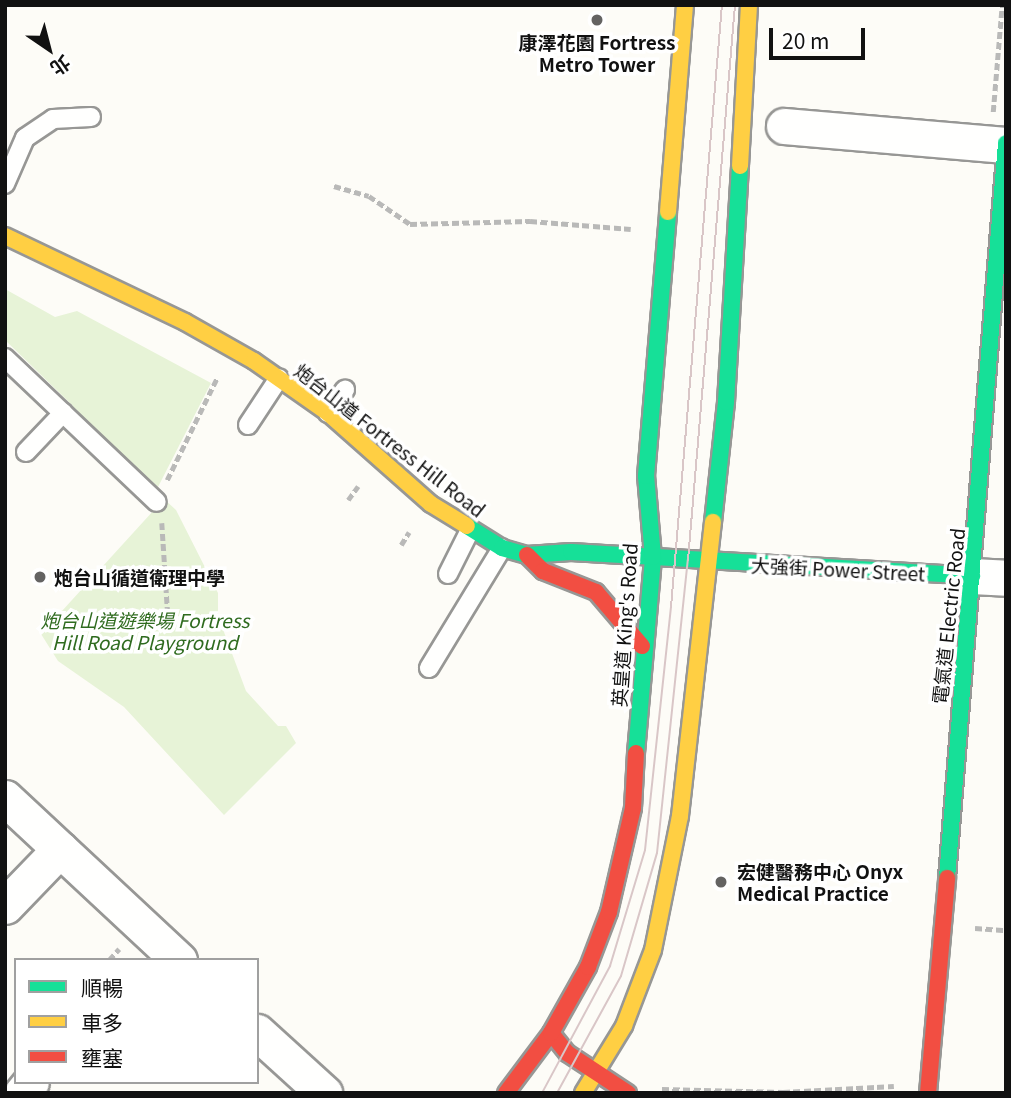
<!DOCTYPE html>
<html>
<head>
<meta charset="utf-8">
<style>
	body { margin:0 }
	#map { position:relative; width:1011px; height:1098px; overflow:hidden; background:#fdfcf7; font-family:Georgia,"Noto Sans TC",serif }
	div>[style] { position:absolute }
	.green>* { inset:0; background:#e7f3d7 }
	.path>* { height:4.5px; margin-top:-2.25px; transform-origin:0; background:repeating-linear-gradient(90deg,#b9b9b8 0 7px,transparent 0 10.5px) }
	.roads { filter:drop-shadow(2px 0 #979795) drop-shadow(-2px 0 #979795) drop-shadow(0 2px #979795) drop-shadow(0 -2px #979795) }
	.lane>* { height:18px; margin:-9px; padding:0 9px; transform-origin:9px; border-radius:9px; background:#fffffe }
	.street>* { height:35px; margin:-17.5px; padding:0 17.5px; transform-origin:17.5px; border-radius:17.5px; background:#fffffe }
	.fast>* { height:16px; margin:-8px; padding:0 8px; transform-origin:8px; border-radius:8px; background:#16e098 }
	.slow>* { height:16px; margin:-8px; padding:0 8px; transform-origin:8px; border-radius:8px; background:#ffcf43 }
	.jam>* { height:16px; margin:-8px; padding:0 8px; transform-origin:8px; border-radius:8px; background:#f24e42 }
	.tram>* { height:2px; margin:-1px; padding:0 1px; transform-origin:1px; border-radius:1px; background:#d9c6c7 }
	.dots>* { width:19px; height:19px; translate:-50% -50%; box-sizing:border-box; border:4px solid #fff; border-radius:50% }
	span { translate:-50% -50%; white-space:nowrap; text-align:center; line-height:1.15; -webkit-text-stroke:7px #fff; paint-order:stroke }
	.poi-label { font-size:19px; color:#111; font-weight:700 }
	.left { translate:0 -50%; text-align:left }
	.street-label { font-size:19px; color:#111 }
	.park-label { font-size:19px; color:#2f6b1f; font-style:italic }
	.frame { position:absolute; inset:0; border:7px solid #111; pointer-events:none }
	.legend { position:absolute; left:14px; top:958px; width:245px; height:126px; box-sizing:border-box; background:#fff; border:2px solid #a0a0a0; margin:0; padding:9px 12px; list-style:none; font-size:21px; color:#111 }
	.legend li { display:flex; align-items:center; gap:14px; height:35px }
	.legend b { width:35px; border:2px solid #a0a0a0 }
	.north { position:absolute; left:14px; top:14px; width:70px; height:70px; -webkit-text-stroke:5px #fff; paint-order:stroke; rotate:145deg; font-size:19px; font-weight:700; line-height:28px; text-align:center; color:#111 }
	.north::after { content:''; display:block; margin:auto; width:24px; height:32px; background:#111; clip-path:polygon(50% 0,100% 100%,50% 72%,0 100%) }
	.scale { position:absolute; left:769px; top:28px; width:96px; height:32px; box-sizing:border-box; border:4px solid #111; border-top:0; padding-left:9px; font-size:21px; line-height:24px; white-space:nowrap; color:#111; -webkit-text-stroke:5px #fff; paint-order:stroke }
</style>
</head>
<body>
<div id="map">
	<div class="green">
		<i style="clip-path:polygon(5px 289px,55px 317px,77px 311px,211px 383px,158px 487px,71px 412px,73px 406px,5px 340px)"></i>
		<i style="clip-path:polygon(164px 499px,176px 510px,218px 593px,218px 616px,246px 691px,278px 726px,286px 726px,296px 743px,224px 815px,124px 707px,58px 661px,41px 634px)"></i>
	</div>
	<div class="path">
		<i style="left:993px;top:112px;width:107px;rotate:-85.2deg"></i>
		<i style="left:334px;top:186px;width:36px;rotate:16deg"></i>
		<i style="left:369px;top:196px;width:50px;rotate:34.3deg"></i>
		<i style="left:410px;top:224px;width:120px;rotate:-1.4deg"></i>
		<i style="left:530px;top:221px;width:101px;rotate:4.5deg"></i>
		<i style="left:167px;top:480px;width:114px;rotate:-63.9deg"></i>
		<i style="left:348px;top:500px;width:17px;rotate:-54deg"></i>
		<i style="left:162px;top:523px;width:94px;rotate:86.3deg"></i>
		<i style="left:401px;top:545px;width:15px;rotate:-58deg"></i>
		<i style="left:975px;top:928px;width:31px;rotate:4deg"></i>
		<i style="left:109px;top:960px;width:15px;rotate:-48deg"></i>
		<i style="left:662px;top:1089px;width:121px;rotate:1.4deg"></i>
		<i style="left:783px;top:1092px;width:111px;rotate:-3.1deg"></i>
	</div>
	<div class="roads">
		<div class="lane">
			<i style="left:5px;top:184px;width:50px;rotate:-66.5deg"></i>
			<i style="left:25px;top:138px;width:34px;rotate:-34deg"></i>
			<i style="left:53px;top:119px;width:38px;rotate:-3deg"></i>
			<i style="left:5px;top:358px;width:209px;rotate:43.5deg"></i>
			<i style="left:328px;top:413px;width:29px;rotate:-54deg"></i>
			<i style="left:248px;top:425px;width:56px;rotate:-56.6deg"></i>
			<i style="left:26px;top:452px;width:54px;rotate:-46.5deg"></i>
			<i style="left:448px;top:574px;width:47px;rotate:-63.4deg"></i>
			<i style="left:429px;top:668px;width:140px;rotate:-58.7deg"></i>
		</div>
		<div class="street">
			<i style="left:784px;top:126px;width:222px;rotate:4.9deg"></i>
			<i style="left:972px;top:576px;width:34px;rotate:3deg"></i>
			<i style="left:5px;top:798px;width:238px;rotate:43deg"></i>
			<i style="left:5px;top:906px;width:79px;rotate:-46deg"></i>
			<i style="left:257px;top:1032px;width:91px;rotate:42.3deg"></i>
			<i style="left:22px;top:1093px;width:14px;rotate:-51deg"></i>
		</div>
		<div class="fast">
			<i style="left:713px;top:522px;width:121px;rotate:-83.8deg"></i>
			<i style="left:726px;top:402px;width:236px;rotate:-86.6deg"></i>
			<i style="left:467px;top:526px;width:41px;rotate:32.2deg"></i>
			<i style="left:502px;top:548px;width:26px;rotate:16deg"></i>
			<i style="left:527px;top:555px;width:44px;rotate:-3.9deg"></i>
			<i style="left:571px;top:552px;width:402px;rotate:3.4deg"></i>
			<i style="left:636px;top:753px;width:197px;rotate:-85deg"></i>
			<i style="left:653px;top:557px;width:81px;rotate:-94.9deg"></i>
			<i style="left:646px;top:476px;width:265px;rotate:-85.2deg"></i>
			<i style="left:947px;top:878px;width:737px;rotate:-85.41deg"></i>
		</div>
		<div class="slow">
			<i style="left:740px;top:166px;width:161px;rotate:-86.8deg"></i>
			<i style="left:668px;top:212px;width:208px;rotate:-85.3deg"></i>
			<i style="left:5px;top:236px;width:199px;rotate:25.5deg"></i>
			<i style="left:185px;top:322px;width:79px;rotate:29.5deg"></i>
			<i style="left:254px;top:361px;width:90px;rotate:35.1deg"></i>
			<i style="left:328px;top:413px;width:137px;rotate:41.5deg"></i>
			<i style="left:431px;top:504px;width:42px;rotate:31.4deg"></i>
			<i style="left:583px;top:1093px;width:79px;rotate:-58.5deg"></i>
			<i style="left:624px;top:1026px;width:81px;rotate:-69.1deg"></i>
			<i style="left:653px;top:950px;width:137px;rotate:-78.6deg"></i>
			<i style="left:680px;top:816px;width:296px;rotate:-83.6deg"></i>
		</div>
		<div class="jam">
			<i style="left:527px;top:555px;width:23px;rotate:45deg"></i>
			<i style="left:543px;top:571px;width:57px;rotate:21.6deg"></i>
			<i style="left:596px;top:592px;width:71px;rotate:49.6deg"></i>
			<i style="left:551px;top:1033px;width:26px;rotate:51deg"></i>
			<i style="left:567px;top:1053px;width:73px;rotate:33.3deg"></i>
			<i style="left:506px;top:1093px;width:75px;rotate:-53.1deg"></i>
			<i style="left:551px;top:1033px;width:76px;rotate:-60.7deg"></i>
			<i style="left:588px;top:967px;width:59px;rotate:-69.1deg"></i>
			<i style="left:609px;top:912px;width:107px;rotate:-77deg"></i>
			<i style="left:633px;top:808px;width:55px;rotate:-86.9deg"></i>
			<i style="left:928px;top:1093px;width:216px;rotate:-84.9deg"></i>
		</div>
	</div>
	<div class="tram">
		<i style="left:542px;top:1093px;width:144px;rotate:-61.8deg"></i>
		<i style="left:610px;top:966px;width:121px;rotate:-73.2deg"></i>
		<i style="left:645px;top:850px;width:244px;rotate:-83.9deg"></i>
		<i style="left:671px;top:607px;width:604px;rotate:-85.16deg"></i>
		<i style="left:557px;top:1093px;width:133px;rotate:-61.3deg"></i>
		<i style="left:621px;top:976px;width:128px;rotate:-73.7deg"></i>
		<i style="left:657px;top:853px;width:295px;rotate:-84deg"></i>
		<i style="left:688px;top:560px;width:557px;rotate:-85.16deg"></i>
	</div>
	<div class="dots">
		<i style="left:597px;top:20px;background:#646362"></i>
		<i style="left:40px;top:577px;background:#646362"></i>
		<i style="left:721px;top:882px;background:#646362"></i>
	</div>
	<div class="poi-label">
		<span style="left:597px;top:53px">康澤花園 Fortress<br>Metro Tower</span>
		<span class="left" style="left:54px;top:577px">炮台山循道衛理中學</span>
		<span class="left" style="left:737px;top:882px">宏健醫務中心 Onyx<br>Medical Practice</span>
	</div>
	<div class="street-label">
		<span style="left:390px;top:440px;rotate:38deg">炮台山道 Fortress Hill Road</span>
		<span style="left:838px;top:569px;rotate:3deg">大強街 Power Street</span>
		<span style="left:948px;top:616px;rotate:-84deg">電氣道 Electric Road</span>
		<span style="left:624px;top:625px;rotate:-86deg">英皇道 King's Road</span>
	</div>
	<div class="park-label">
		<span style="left:145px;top:631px">炮台山道遊樂場 Fortress<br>Hill Road Playground</span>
	</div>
	<div class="frame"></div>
	<ul class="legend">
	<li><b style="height:9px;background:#16e098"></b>順暢</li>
	<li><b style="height:9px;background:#ffcf43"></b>車多</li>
	<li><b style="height:9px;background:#f24e42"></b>壅塞</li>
	</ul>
	<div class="north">北</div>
	<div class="scale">20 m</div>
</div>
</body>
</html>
